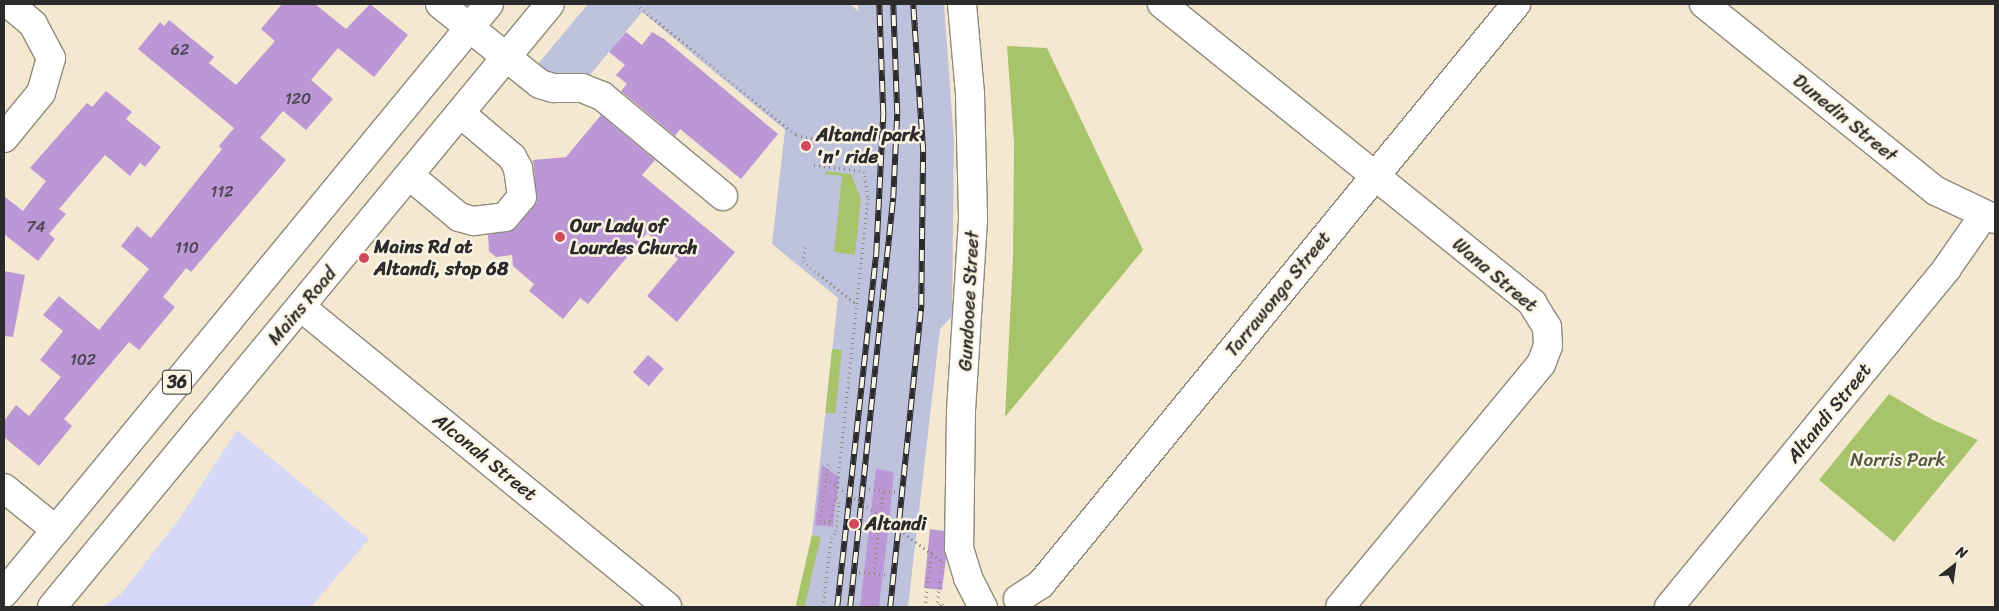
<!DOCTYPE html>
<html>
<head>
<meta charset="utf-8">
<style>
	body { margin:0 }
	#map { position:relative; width:1999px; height:611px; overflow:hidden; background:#f4e9d0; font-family:Sriracha,sans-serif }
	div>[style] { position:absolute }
	.built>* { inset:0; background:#d7d7f8 }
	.industrial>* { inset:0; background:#bfc2dd }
	.green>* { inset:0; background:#a8c46b; transform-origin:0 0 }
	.building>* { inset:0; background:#bb97d5; transform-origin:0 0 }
	.path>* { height:3px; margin-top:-1.5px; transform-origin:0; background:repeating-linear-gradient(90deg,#908a7e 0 1px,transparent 0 5px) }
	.roads { filter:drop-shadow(1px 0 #908a7e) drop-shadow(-1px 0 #908a7e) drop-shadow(0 1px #908a7e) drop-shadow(0 -1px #908a7e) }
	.minor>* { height:28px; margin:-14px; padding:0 14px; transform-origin:14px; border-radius:14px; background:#fff }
	.major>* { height:28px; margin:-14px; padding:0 14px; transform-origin:14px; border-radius:14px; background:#fff }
	.rail>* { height:5.5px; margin-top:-2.75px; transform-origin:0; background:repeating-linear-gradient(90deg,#fcf5e5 0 11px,#2b2b2b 0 22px); box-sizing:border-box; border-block:1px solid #2b2b2b }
	.path-bridge>* { height:3px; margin-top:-1.5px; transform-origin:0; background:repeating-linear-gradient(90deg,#908a7e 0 1px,transparent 0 5px) }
	.dots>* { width:14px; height:14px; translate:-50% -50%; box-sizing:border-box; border:2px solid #fcf5e5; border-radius:50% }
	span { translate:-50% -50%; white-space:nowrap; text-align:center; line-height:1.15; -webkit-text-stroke:5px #fcf5e5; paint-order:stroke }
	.number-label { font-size:16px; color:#4f4656 }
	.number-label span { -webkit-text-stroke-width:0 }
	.shield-label span { padding:1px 4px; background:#fcf5e5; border:1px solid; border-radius:4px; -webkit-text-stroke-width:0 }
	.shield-label { font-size:18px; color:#2b2b2b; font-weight:700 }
	.street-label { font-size:19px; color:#2b2b2b }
	.poi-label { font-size:19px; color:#2b2b2b; font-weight:700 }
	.left { translate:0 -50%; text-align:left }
	.park-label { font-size:19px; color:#50593e }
	.frame { position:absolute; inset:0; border:5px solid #2b2b2b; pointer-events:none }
	.north { position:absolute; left:1929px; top:541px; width:50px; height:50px; -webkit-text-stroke:4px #fcf5e5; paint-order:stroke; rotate:30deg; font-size:14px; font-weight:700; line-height:20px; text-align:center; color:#2b2b2b }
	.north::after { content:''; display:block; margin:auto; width:18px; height:22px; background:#2b2b2b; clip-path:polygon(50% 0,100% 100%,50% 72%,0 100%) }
</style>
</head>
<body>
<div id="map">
	<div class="built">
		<i style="clip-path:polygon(237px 430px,369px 539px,311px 607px,102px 607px,121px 594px,180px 518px)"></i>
	</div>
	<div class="industrial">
		<i style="clip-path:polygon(588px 4px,850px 4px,858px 11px,858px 4px,944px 4px,954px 141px,952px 316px,940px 329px,908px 607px,804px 607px,838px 298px,772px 244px,785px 130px,642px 12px,571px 98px,518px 88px)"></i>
	</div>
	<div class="green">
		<i style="clip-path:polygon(1007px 46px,1047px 48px,1143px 250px,1005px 417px,1013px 258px,1014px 143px)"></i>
		<i style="clip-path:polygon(826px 171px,851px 174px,861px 199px,855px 255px,834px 252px,842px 176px,825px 174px)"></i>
		<i style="left:832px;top:349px;width:10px;height:64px;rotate:6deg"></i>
		<i style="clip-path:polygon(1889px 394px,1933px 420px,1978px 440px,1894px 542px,1819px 480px)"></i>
		<i style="left:812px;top:535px;width:9px;height:72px;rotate:13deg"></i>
	</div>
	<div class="building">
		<i style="clip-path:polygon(282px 4px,315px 4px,346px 29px,370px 4px,408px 35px,374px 77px,338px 48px,311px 80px,333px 99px,306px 130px,283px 111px,260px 138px,286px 160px,191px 272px,186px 268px,163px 297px,175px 307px,139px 350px,129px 342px,64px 419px,72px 426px,39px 466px,4px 437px,4px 421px,16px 405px,29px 416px,61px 377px,40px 360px,63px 331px,43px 315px,59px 296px,99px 330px,149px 269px,121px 246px,137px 226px,151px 238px,222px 149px,219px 146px,234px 128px,138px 49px,160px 22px,164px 26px,169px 20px,214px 57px,209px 63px,236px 85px,275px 41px,261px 29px)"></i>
		<i style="clip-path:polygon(626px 32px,642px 45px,652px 32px,664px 39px,778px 134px,741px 179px,680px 129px,675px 136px,621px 91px,627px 84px,616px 75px,625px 65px,609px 52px)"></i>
		<i style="clip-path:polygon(106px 91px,132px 112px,126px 119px,161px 147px,145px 167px,140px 163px,130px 176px,105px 155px,59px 209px,66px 214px,49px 234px,55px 239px,38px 261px,4px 234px,4px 196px,23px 211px,46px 181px,30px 168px,87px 103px,92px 107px)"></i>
		<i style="clip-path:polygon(601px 115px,655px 160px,642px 175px,735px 252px,677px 322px,647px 296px,678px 259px,647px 233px,588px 304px,580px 298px,563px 319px,529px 291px,534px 284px,513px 266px,512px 255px,496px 257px,489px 251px,488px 235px,516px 228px,537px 202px,533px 160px,566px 157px)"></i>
		<i style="clip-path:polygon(4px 271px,25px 275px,13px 337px,4px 336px)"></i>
		<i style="left:648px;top:355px;width:21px;height:23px;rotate:41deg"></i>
		<i style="clip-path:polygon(822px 465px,839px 477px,833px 527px,815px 525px)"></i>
		<i style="clip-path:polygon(876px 469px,894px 472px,888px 532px,879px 607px,860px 607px)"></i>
		<i style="clip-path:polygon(930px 529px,944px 531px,946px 558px,942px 590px,924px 588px)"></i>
	</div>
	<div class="path">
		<i style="left:636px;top:4px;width:207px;rotate:39.3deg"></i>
		<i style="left:796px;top:135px;width:21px;rotate:11deg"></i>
		<i style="left:814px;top:165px;width:50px;rotate:6.8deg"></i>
		<i style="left:864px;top:171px;width:27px;rotate:82deg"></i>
		<i style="left:868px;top:198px;width:299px;rotate:96.1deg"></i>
		<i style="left:836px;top:495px;width:28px;rotate:103deg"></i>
		<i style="left:830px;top:522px;width:10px;rotate:-174deg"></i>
		<i style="left:820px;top:521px;width:43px;rotate:-82.1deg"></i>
		<i style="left:805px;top:247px;width:14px;rotate:98deg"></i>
		<i style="left:803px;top:261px;width:70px;rotate:39.2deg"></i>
		<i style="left:869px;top:489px;width:28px;rotate:6deg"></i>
		<i style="left:859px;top:572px;width:29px;rotate:6deg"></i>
		<i style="left:874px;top:573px;width:82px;rotate:-83.7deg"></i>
		<i style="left:823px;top:607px;width:69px;rotate:-83.4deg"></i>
		<i style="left:831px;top:538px;width:9px;rotate:-54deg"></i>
		<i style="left:836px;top:531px;width:28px;rotate:-84deg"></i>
		<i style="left:839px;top:503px;width:8px;rotate:-113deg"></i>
		<i style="left:925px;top:607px;width:60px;rotate:-83.3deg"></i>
		<i style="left:935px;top:607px;width:8px;rotate:-23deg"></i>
		<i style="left:942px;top:604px;width:4px;rotate:56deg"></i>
		<i style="left:937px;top:607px;width:29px;rotate:-84deg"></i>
	</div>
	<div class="roads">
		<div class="minor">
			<i style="left:440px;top:4px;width:128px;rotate:38.7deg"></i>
			<i style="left:540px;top:84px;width:14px;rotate:17deg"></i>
			<i style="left:553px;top:88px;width:29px"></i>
			<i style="left:582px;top:88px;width:22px;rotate:22deg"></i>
			<i style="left:602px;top:96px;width:157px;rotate:39.6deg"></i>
			<i style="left:962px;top:4px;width:90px;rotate:84.9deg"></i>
			<i style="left:970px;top:94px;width:126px;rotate:88.6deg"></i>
			<i style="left:973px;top:220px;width:191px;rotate:93.6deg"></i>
			<i style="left:961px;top:411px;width:137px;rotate:90.8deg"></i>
			<i style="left:959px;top:548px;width:31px;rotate:73deg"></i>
			<i style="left:968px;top:578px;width:33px;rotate:63deg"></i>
			<i style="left:1162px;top:4px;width:476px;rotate:38.9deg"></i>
			<i style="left:1532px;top:303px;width:28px;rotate:58deg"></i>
			<i style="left:1547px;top:327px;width:19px;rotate:87deg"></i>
			<i style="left:1548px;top:346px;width:19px;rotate:111deg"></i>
			<i style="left:1541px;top:364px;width:315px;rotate:129.6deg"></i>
			<i style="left:1704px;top:4px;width:298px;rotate:38.9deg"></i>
			<i style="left:1936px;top:191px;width:65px;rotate:25.4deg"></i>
			<i style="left:4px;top:138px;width:58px;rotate:-50.6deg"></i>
			<i style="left:41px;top:93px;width:36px;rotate:-74deg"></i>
			<i style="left:51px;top:58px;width:38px;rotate:-118deg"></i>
			<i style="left:33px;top:24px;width:31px;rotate:-140deg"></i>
			<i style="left:410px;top:176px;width:64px;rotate:39.9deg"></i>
			<i style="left:459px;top:217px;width:15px;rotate:16deg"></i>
			<i style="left:473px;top:221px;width:32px;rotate:-7deg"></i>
			<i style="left:505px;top:217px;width:26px;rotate:-50deg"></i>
			<i style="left:522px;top:197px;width:29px;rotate:-98deg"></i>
			<i style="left:518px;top:168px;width:13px;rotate:-119deg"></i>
			<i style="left:512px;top:157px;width:68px;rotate:-139.8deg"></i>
			<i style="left:301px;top:307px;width:473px;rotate:39.3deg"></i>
			<i style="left:4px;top:488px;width:67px;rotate:38.9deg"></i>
			<i style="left:1018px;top:599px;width:27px;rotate:-33deg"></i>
			<i style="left:1041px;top:584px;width:750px;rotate:-50.68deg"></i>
			<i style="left:1669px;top:607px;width:438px;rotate:-50.6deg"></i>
			<i style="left:1947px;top:268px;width:65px;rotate:-55.1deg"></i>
		</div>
		<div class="major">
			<i style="left:4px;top:593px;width:763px;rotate:-50.53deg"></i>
			<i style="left:52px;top:607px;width:782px;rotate:-50.45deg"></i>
		</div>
	</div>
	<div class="rail">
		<i style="left:837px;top:607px;width:355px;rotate:-83.7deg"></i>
		<i style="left:876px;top:254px;width:140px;rotate:-87.1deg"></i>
		<i style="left:883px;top:114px;width:110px;rotate:-92.1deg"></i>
		<i style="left:850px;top:607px;width:411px;rotate:-84deg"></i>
		<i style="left:893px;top:198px;width:84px;rotate:-87.3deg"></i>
		<i style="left:897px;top:114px;width:110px;rotate:-92.1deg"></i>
		<i style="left:890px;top:607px;width:304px;rotate:-84.1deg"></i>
		<i style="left:921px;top:305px;width:153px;rotate:-89.3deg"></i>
		<i style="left:923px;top:152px;width:148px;rotate:-93.9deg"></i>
	</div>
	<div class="path-bridge">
		<i style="left:828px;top:464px;width:14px;rotate:98deg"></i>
		<i style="left:826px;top:478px;width:143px;rotate:35.6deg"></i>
		<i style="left:942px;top:561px;width:11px;rotate:95deg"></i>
	</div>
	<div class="dots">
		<i style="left:806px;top:146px;background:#d1495b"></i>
		<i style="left:560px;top:237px;background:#d1495b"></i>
		<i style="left:364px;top:258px;background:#d1495b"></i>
		<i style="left:854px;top:524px;background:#d1495b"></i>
	</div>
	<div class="number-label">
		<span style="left:180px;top:50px">62</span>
		<span style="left:298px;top:99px">120</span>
		<span style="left:222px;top:192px">112</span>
		<span style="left:36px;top:227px">74</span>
		<span style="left:187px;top:248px">110</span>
		<span style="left:83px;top:360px">102</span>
	</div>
	<div class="shield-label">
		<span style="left:177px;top:382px">36</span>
	</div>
	<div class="street-label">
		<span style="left:1845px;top:118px;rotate:39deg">Dunedin Street</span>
		<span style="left:1495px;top:275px;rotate:40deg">Wana Street</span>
		<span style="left:1278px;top:294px;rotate:-51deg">Tarrawonga Street</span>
		<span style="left:969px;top:301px;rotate:-87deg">Gundooee Street</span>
		<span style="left:302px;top:306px;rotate:-50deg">Mains Road</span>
		<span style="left:1829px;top:413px;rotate:-51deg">Altandi Street</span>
		<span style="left:485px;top:457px;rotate:39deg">Alconah Street</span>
	</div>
	<div class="poi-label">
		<span class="left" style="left:816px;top:146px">Altandi park<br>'n' ride</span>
		<span class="left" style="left:570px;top:237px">Our Lady of<br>Lourdes Church</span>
		<span class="left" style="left:374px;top:258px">Mains Rd at<br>Altandi, stop 68</span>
		<span class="left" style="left:865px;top:524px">Altandi</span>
	</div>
	<div class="park-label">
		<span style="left:1898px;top:460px">Norris Park</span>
	</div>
	<div class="frame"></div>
	<div class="north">N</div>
</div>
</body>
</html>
